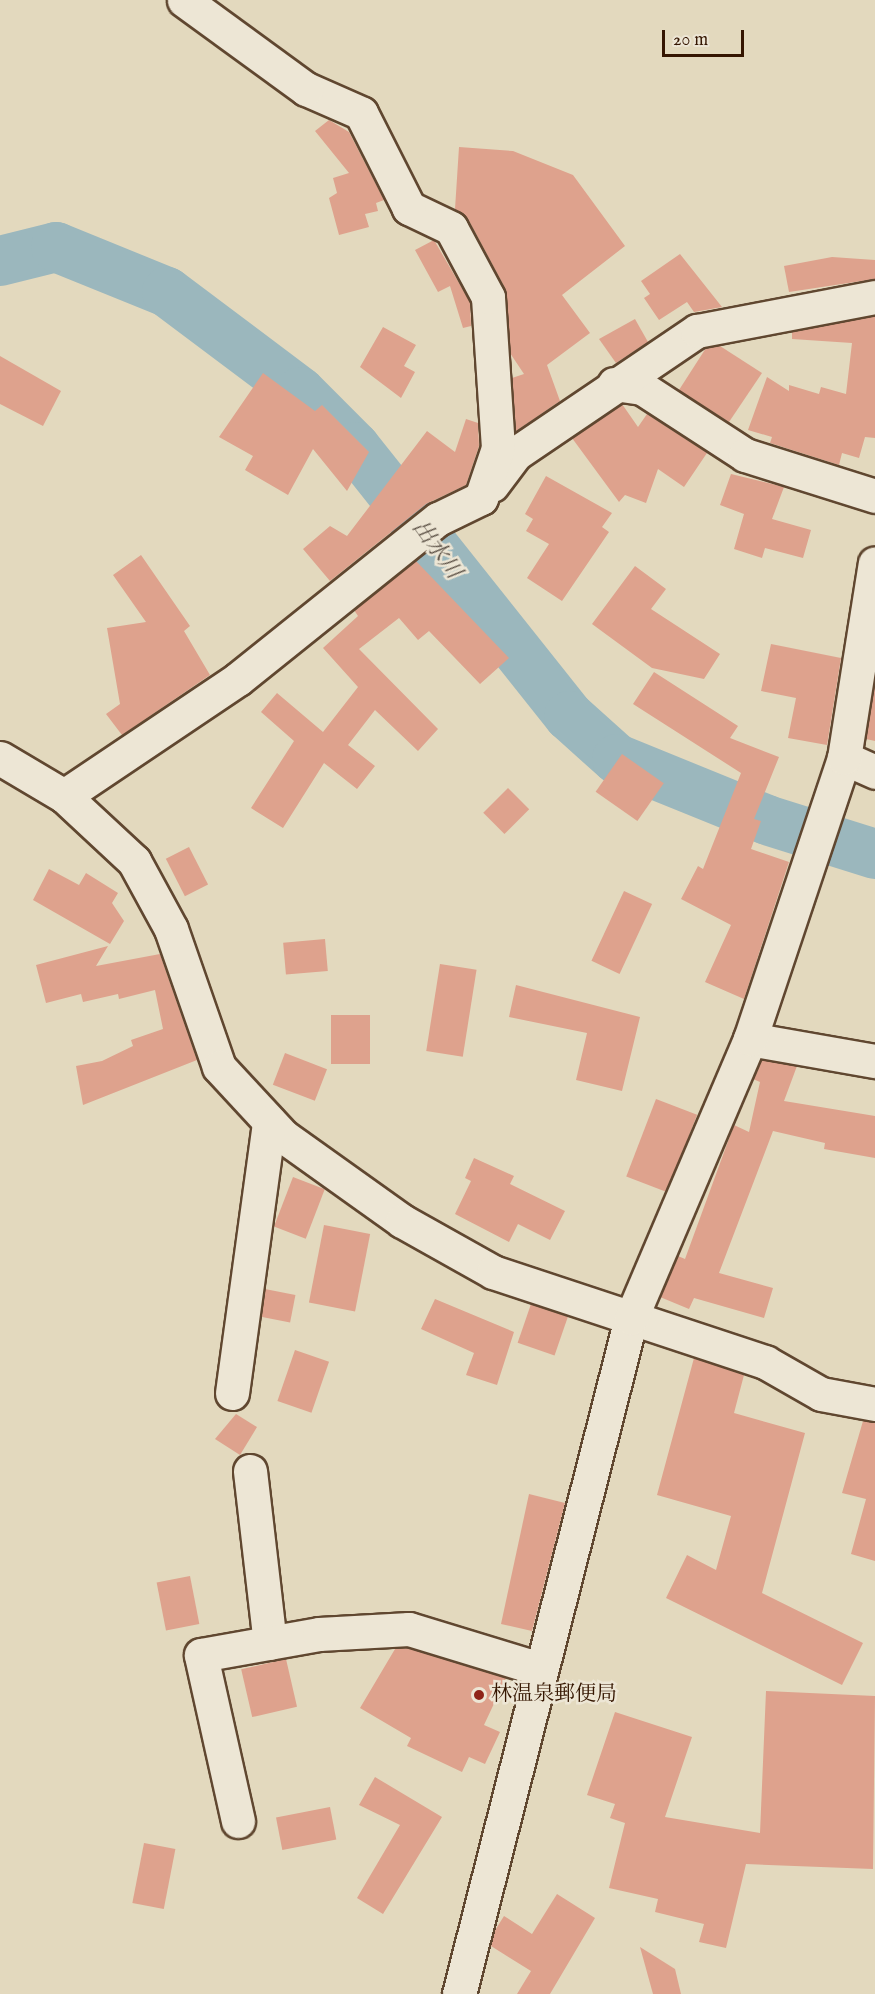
<!DOCTYPE html>
<html>
<head>
<meta charset="utf-8">
<style>
	body { margin:0 }
	#map { position:relative; width:875px; height:1994px; overflow:hidden; background:#e3d9be; font-family:"IM FELL English","Noto Serif JP",serif }
	div>[style] { position:absolute }
	.river>* { height:50px; margin:-25px; padding:0 25px; transform-origin:25px; border-radius:25px; background:#9bb7bd }
	.building>* { inset:0; background:#dea28d; transform-origin:0 0 }
	.roads { filter:drop-shadow(2px 0 #604730) drop-shadow(-2px 0 #604730) drop-shadow(0 2px #604730) drop-shadow(0 -2px #604730) }
	.minor>* { height:33px; margin:-16.5px; padding:0 16.5px; transform-origin:16.5px; border-radius:16.5px; background:#ede6d5 }
	.dots>* { width:16px; height:16px; translate:-50% -50%; box-sizing:border-box; border:3px solid #ede6d5; border-radius:50% }
	span { translate:-50% -50%; white-space:nowrap; text-align:center; line-height:1.15; -webkit-text-stroke:5px #ede6d5; paint-order:stroke }
	.poi-label { font-size:21px; color:#351601 }
	.left { translate:0 -50%; text-align:left }
	.water-label { font-size:22px; color:#594e43; font-style:italic }
	.scale { position:absolute; left:662px; top:30px; width:82px; height:27px; box-sizing:border-box; border:3px solid #351601; border-top:0; padding-left:8px; font-size:18px; line-height:21px; white-space:nowrap; color:#351601; -webkit-text-stroke:4px #ede6d5; paint-order:stroke }
</style>
</head>
<body>
<div id="map">
	<div class="river">
		<i style="left:0;top:261px;width:58px;rotate:-14deg"></i>
		<i style="left:56px;top:247px;width:120px;rotate:22.1deg"></i>
		<i style="left:167px;top:292px;width:166px;rotate:36.9deg"></i>
		<i style="left:300px;top:392px;width:78px;rotate:45deg"></i>
		<i style="left:355px;top:447px;width:344px;rotate:51.5deg"></i>
		<i style="left:569px;top:716px;width:64px;rotate:41.9deg"></i>
		<i style="left:617px;top:759px;width:162px;rotate:22.1deg"></i>
		<i style="left:767px;top:820px;width:113px;rotate:17.5deg"></i>
	</div>
	<div class="building">
		<i style="clip-path:polygon(329px 120px,349px 132px,384px 200px,376px 203px,378px 211px,365px 214px,369px 227px,339px 235px,329px 198px,337px 193px,333px 178px,349px 173px,315px 131px)"></i>
		<i style="clip-path:polygon(459px 147px,513px 151px,573px 175px,625px 246px,562px 295px,590px 333px,547px 365px,560px 401px,516px 431px,512px 378px,524px 374px,510px 353px,505px 288px,468px 219px,455px 209px)"></i>
		<i style="clip-path:polygon(434px 240px,470px 302px,471px 326px,463px 328px,450px 286px,438px 292px,415px 250px)"></i>
		<i style="clip-path:polygon(680px 254px,722px 307px,694px 312px,687px 302px,659px 320px,644px 298px,650px 294px,641px 281px)"></i>
		<i style="clip-path:polygon(832px 257px,875px 260px,875px 279px,789px 292px,784px 266px)"></i>
		<i style="clip-path:polygon(875px 316px,875px 438px,865px 437px,859px 458px,842px 453px,839px 465px,770px 443px,772px 437px,748px 430px,767px 377px,789px 391px,789px 385px,819px 394px,821px 387px,846px 394px,852px 343px,792px 339px,792px 332px)"></i>
		<i style="clip-path:polygon(635px 319px,648px 342px,616px 363px,599px 339px)"></i>
		<i style="clip-path:polygon(383px 327px,416px 345px,404px 366px,415px 372px,401px 398px,360px 367px)"></i>
		<i style="clip-path:polygon(720px 346px,762px 373px,729px 422px,679px 390px,706px 348px)"></i>
		<i style="clip-path:polygon(0 356px,61px 391px,43px 426px,0 404px)"></i>
		<i style="clip-path:polygon(263px 373px,315px 411px,322px 405px,369px 452px,347px 491px,313px 449px,288px 495px,245px 470px,253px 456px,219px 437px)"></i>
		<i style="clip-path:polygon(622px 404px,638px 427px,647px 414px,707px 453px,684px 487px,658px 469px,646px 503px,625px 495px,619px 502px,572px 438px)"></i>
		<i style="clip-path:polygon(466px 419px,478px 423px,479px 446px,466px 485px,426px 504px,330px 581px,303px 549px,330px 526px,347px 536px,427px 431px,455px 452px)"></i>
		<i style="clip-path:polygon(731px 474px,784px 487px,772px 519px,811px 530px,803px 558px,765px 548px,762px 558px,734px 549px,744px 514px,720px 505px)"></i>
		<i style="clip-path:polygon(546px 476px,612px 513px,602px 527px,609px 532px,562px 601px,527px 578px,549px 544px,526px 531px,533px 519px,525px 514px)"></i>
		<i style="clip-path:polygon(141px 555px,190px 626px,184px 631px,210px 675px,122px 735px,106px 714px,120px 704px,107px 628px,146px 622px,113px 575px)"></i>
		<i style="clip-path:polygon(416px 561px,509px 658px,480px 684px,429px 631px,418px 640px,399px 618px,359px 649px,438px 729px,418px 751px,375px 710px,348px 745px,375px 766px,357px 789px,324px 763px,283px 828px,251px 808px,294px 741px,261px 712px,277px 693px,323px 732px,358px 687px,323px 648px,358px 616px,354px 610px)"></i>
		<i style="clip-path:polygon(635px 566px,666px 589px,651px 609px,720px 654px,704px 679px,652px 668px,592px 624px)"></i>
		<i style="clip-path:polygon(771px 644px,841px 658px,827px 745px,788px 738px,796px 698px,761px 691px)"></i>
		<i style="clip-path:polygon(654px 672px,738px 726px,730px 738px,779px 757px,754px 819px,761px 821px,751px 849px,789px 862px,744px 999px,705px 982px,731px 925px,681px 899px,698px 866px,703px 869px,741px 773px,633px 704px)"></i>
		<i style="clip-path:polygon(875px 682px,875px 741px,866px 739px)"></i>
		<i style="left:622px;top:754px;width:51px;height:46px;rotate:35deg"></i>
		<i style="left:508px;top:788px;width:30px;height:35px;rotate:45deg"></i>
		<i style="left:189px;top:847px;width:42px;height:26px;rotate:63deg"></i>
		<i style="clip-path:polygon(49px 869px,79px 885px,86px 873px,118px 893px,112px 903px,124px 921px,110px 944px,33px 900px)"></i>
		<i style="left:624px;top:891px;width:31px;height:77px;rotate:25deg"></i>
		<i style="left:325px;top:939px;width:32px;height:42px;rotate:85deg"></i>
		<i style="clip-path:polygon(108px 946px,96px 966px,160px 954px,197px 1060px,83px 1105px,76px 1066px,102px 1061px,133px 1046px,131px 1040px,163px 1029px,155px 990px,119px 999px,118px 994px,83px 1002px,81px 994px,46px 1003px,36px 965px)"></i>
		<i style="left:440px;top:964px;width:37px;height:88px;rotate:9deg"></i>
		<i style="clip-path:polygon(516px 985px,640px 1017px,622px 1091px,576px 1080px,587px 1033px,509px 1017px)"></i>
		<i style="left:331px;top:1015px;width:39px;height:49px"></i>
		<i style="left:285px;top:1053px;width:45px;height:34px;rotate:21deg"></i>
		<i style="clip-path:polygon(761px 1060px,797px 1066px,784px 1101px,875px 1116px,875px 1158px,824px 1149px,825px 1143px,773px 1131px,719px 1273px,773px 1288px,764px 1318px,694px 1298px,689px 1309px,660px 1297px,678px 1256px,685px 1259px,734px 1125px,749px 1132px,760px 1082px,753px 1079px)"></i>
		<i style="left:656px;top:1099px;width:44px;height:83px;rotate:21deg"></i>
		<i style="clip-path:polygon(474px 1158px,514px 1176px,510px 1184px,565px 1211px,550px 1240px,518px 1224px,509px 1242px,455px 1214px,471px 1181px,465px 1178px)"></i>
		<i style="left:293px;top:1177px;width:34px;height:53px;rotate:21deg"></i>
		<i style="left:324px;top:1225px;width:47px;height:79px;rotate:11deg"></i>
		<i style="left:265px;top:1289px;width:31px;height:28px;rotate:11deg"></i>
		<i style="clip-path:polygon(435px 1299px,514px 1332px,497px 1385px,466px 1375px,474px 1353px,421px 1329px)"></i>
		<i style="left:531px;top:1304px;width:39px;height:41px;rotate:19deg"></i>
		<i style="left:295px;top:1350px;width:36px;height:54px;rotate:19deg"></i>
		<i style="clip-path:polygon(694px 1358px,744px 1375px,734px 1413px,805px 1433px,762px 1593px,863px 1643px,842px 1685px,666px 1598px,687px 1555px,716px 1570px,731px 1516px,657px 1495px)"></i>
		<i style="clip-path:polygon(236px 1414px,257px 1427px,240px 1455px,215px 1439px)"></i>
		<i style="clip-path:polygon(863px 1421px,875px 1422px,875px 1561px,851px 1554px,866px 1499px,842px 1493px)"></i>
		<i style="clip-path:polygon(529px 1494px,565px 1503px,532px 1631px,501px 1624px)"></i>
		<i style="left:190px;top:1576px;width:49px;height:34px;rotate:79deg"></i>
		<i style="clip-path:polygon(407px 1648px,506px 1678px,484px 1725px,500px 1732px,485px 1764px,469px 1757px,462px 1772px,407px 1746px,411px 1738px,360px 1708px,395px 1649px)"></i>
		<i style="left:286px;top:1659px;width:49px;height:46px;rotate:77deg"></i>
		<i style="clip-path:polygon(766px 1691px,875px 1696px,873px 1869px,746px 1864px,726px 1948px,699px 1942px,704px 1924px,655px 1912px,658px 1899px,609px 1888px,625px 1823px,610px 1818px,615px 1804px,587px 1795px,615px 1712px,692px 1737px,665px 1817px,760px 1833px)"></i>
		<i style="clip-path:polygon(375px 1777px,442px 1817px,383px 1914px,357px 1898px,400px 1825px,359px 1805px)"></i>
		<i style="left:330px;top:1807px;width:33px;height:55px;rotate:79deg"></i>
		<i style="left:144px;top:1843px;width:32px;height:61px;rotate:11deg"></i>
		<i style="clip-path:polygon(557px 1894px,595px 1918px,550px 1994px,517px 1994px,531px 1971px,491px 1946px,494px 1932px,504px 1916px,532px 1934px)"></i>
		<i style="clip-path:polygon(640px 1947px,675px 1969px,681px 1994px,653px 1994px)"></i>
	</div>
	<div class="roads">
		<div class="minor">
			<i style="left:614px;top:384px;width:28px;rotate:8deg"></i>
			<i style="left:642px;top:388px;width:123px;rotate:33deg"></i>
			<i style="left:745px;top:455px;width:136px;rotate:17.5deg"></i>
			<i style="left:492px;top:485px;width:39px;rotate:-53deg"></i>
			<i style="left:515px;top:454px;width:220px;rotate:-34.1deg"></i>
			<i style="left:697px;top:331px;width:181px;rotate:-10.8deg"></i>
			<i style="left:0;top:758px;width:74px;rotate:30.7deg"></i>
			<i style="left:64px;top:796px;width:96px;rotate:42.9deg"></i>
			<i style="left:134px;top:861px;width:77px;rotate:61.4deg"></i>
			<i style="left:171px;top:929px;width:146px;rotate:70.8deg"></i>
			<i style="left:219px;top:1067px;width:94px;rotate:47.2deg"></i>
			<i style="left:283px;top:1136px;width:146px;rotate:35.5deg"></i>
			<i style="left:402px;top:1221px;width:104px;rotate:29.3deg"></i>
			<i style="left:493px;top:1272px;width:287px;rotate:18.3deg"></i>
			<i style="left:765px;top:1362px;width:64px;rotate:29.7deg"></i>
			<i style="left:821px;top:1394px;width:55px;rotate:10.5deg"></i>
			<i style="left:844px;top:758px;width:34px;rotate:24deg"></i>
			<i style="left:64px;top:796px;width:210px;rotate:-33.9deg"></i>
			<i style="left:238px;top:679px;width:256px;rotate:-38.7deg"></i>
			<i style="left:438px;top:519px;width:48px;rotate:-26deg"></i>
			<i style="left:481px;top:498px;width:53px;rotate:-71.2deg"></i>
			<i style="left:498px;top:448px;width:151px;rotate:-93.8deg"></i>
			<i style="left:488px;top:297px;width:78px;rotate:-118.2deg"></i>
			<i style="left:451px;top:228px;width:47px;rotate:-154.5deg"></i>
			<i style="left:409px;top:208px;width:106px;rotate:-116.8deg"></i>
			<i style="left:361px;top:113px;width:60px;rotate:-156.4deg"></i>
			<i style="left:306px;top:89px;width:151px;rotate:-143.9deg"></i>
			<i style="left:750px;top:1039px;width:127px;rotate:10deg"></i>
			<i style="left:232px;top:1393px;width:274px;rotate:-82.2deg"></i>
			<i style="left:250px;top:1471px;width:173px;rotate:83.4deg"></i>
			<i style="left:238px;top:1821px;width:170px;rotate:-102.6deg"></i>
			<i style="left:201px;top:1655px;width:120px;rotate:-10.1deg"></i>
			<i style="left:319px;top:1634px;width:90px;rotate:-3.2deg"></i>
			<i style="left:409px;top:1629px;width:137px;rotate:17deg"></i>
			<i style="left:459px;top:1994px;width:698px;rotate:-75.72deg"></i>
			<i style="left:631px;top:1318px;width:303px;rotate:-66.9deg"></i>
			<i style="left:750px;top:1039px;width:296px;rotate:-71.5deg"></i>
			<i style="left:844px;top:758px;width:197px;rotate:-81deg"></i>
		</div>
	</div>
	<div class="dots">
		<i style="left:479px;top:1695px;background:#8f2418"></i>
	</div>
	<div class="poi-label">
		<span class="left" style="left:491px;top:1695px">林温泉郵便局</span>
	</div>
	<div class="water-label">
		<span style="left:436px;top:550px;rotate:54deg">出水川</span>
	</div>
	<div class="scale">20 m</div>
</div>
</body>
</html>
